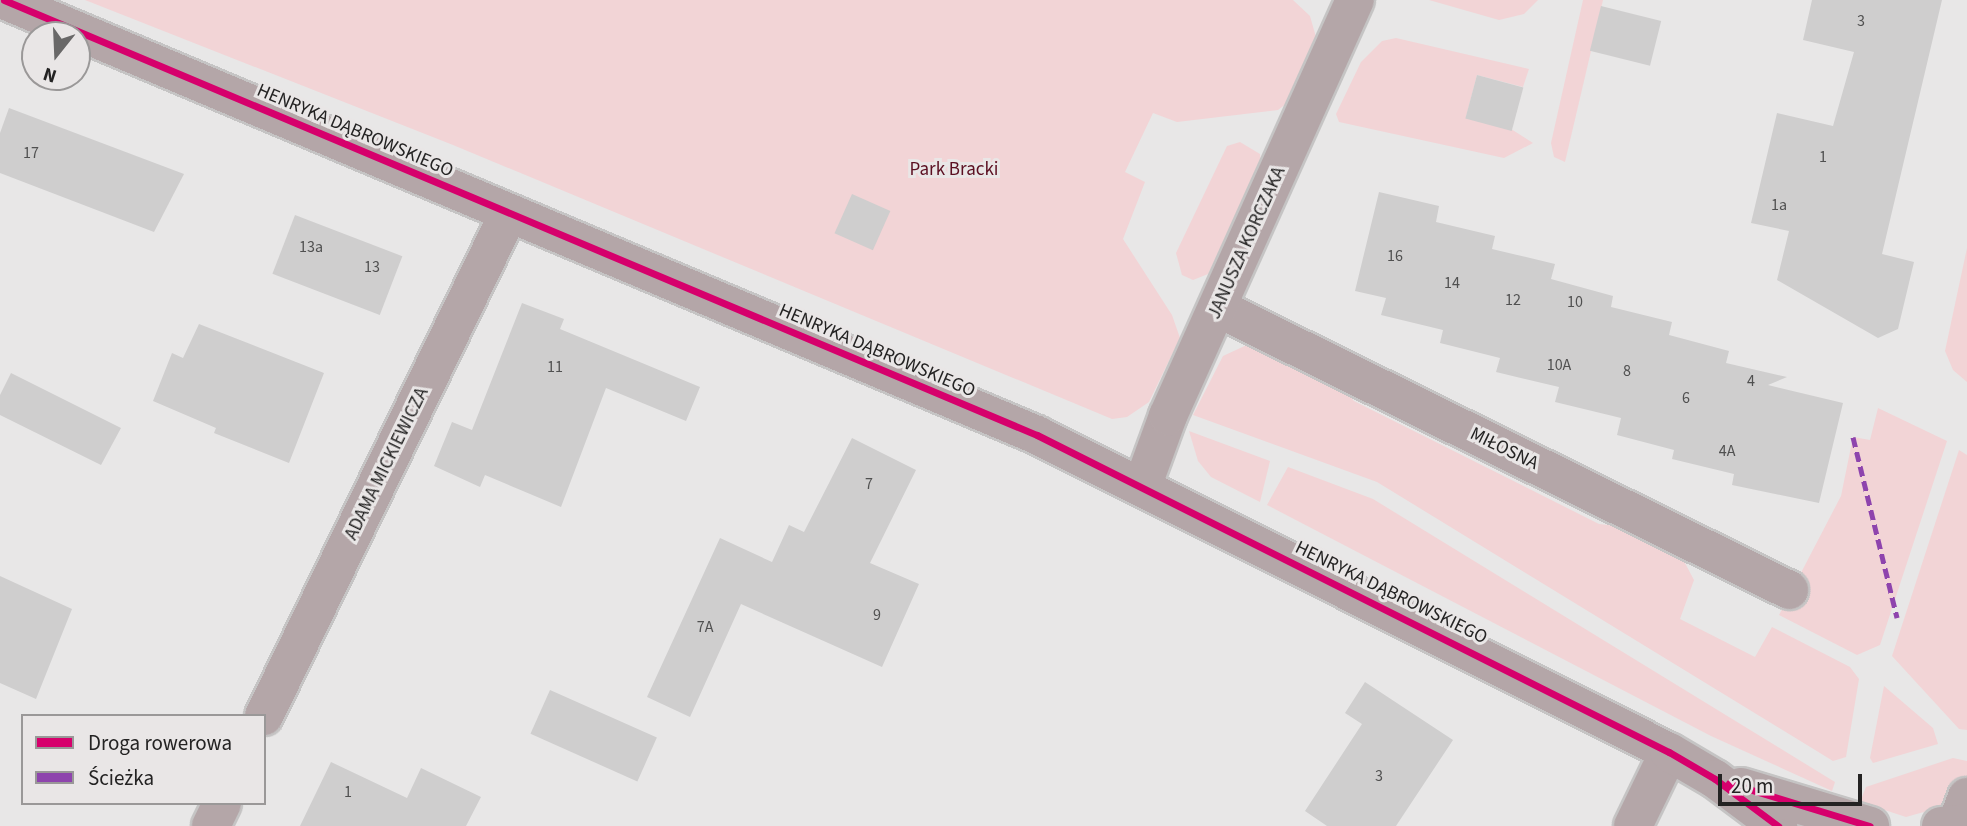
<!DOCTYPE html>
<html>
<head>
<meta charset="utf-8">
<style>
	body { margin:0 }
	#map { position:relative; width:1967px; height:826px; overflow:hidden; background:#e8e7e7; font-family:"Source Sans 3",sans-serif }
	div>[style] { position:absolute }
	.green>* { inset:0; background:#f2d4d6 }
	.building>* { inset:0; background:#cfcece; transform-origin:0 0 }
	.roads { filter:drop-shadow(2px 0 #c5c4c4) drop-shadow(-2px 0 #c5c4c4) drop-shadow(0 2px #c5c4c4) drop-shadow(0 -2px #c5c4c4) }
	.minor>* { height:38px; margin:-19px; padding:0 19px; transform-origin:19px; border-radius:19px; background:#b4a6a8 }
	.tertiary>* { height:38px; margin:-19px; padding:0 19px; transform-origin:19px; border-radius:19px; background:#b4a6a8 }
	.quiet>* { height:5px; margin-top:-2.5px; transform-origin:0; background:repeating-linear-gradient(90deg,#8e44ad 0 10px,transparent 0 15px) }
	.cycleway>* { height:7px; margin:-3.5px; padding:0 3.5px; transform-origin:3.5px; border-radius:3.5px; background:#d6006c }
	span { translate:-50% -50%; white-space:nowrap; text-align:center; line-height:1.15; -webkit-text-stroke:6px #e9e6e6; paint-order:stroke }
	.number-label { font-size:16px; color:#505050 }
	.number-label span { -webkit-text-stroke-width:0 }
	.street-label { font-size:19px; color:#242323 }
	.park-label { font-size:19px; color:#5b0f21 }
	.legend { position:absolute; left:21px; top:714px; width:245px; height:91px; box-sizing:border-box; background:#e9e6e6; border:2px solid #9a9898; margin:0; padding:9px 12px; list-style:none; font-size:21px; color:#242323 }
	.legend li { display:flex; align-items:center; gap:14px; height:35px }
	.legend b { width:35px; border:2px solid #9a9898 }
	.north { position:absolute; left:21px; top:21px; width:70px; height:70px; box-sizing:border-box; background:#e9e6e6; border:2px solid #9a9898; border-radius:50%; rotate:198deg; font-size:19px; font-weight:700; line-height:28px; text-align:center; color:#242323 }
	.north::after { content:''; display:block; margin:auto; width:24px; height:32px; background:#696868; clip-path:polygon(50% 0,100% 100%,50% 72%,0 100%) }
	.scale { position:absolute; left:1718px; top:774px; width:144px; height:32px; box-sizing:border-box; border:4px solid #242323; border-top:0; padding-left:9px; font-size:21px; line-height:24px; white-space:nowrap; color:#242323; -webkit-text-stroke:5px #e9e6e6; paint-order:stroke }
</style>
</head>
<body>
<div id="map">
	<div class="green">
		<i style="clip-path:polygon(85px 0,1293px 0,1310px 16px,1316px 37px,1291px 100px,1278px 110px,1177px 122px,1153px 113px,1125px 172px,1145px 182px,1123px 239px,1172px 315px,1180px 338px,1149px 402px,1127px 417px,1112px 419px,453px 145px)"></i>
		<i style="clip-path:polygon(1429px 0,1538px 0,1524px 14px,1499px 20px)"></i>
		<i style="clip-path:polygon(1583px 0,1603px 0,1565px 162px,1554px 157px,1551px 143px)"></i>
		<i style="clip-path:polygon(1396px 38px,1529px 69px,1523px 87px,1477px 75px,1466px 117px,1511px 129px,1533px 143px,1504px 158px,1339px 122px,1336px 114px,1361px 62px,1382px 41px)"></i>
		<i style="clip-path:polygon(1240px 142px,1260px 154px,1261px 165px,1208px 274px,1193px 280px,1182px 275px,1176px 253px,1227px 146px)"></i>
		<i style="clip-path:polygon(1967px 248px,1967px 382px,1953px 370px,1945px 351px)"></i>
		<i style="clip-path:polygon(1251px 343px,1335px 379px,1354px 401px,1599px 524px,1634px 528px,1678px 550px,1694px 580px,1680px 619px,1755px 657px,1772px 627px,1850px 667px,1859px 679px,1846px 757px,1833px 761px,1377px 482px,1193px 415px,1223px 356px)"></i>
		<i style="clip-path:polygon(1878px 408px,1947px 441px,1880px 645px,1857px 655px,1779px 615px,1841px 496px,1853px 437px,1870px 440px)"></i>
		<i style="clip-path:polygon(1189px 431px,1270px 461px,1260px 502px,1211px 477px,1198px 461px)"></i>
		<i style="clip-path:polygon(1959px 450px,1967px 455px,1967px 730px,1959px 729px,1892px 656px)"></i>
		<i style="clip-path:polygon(1288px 467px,1373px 499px,1835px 782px,1832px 791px,1711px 736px,1267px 505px)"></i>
		<i style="clip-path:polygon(1884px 686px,1933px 728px,1938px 744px,1873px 763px,1870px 758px)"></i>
		<i style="clip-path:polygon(1953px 758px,1967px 761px,1967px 777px,1945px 806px,1906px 817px,1860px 802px,1866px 787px)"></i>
	</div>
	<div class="building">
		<i style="clip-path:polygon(1812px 0,1942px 0,1882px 254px,1914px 262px,1898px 329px,1878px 338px,1777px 280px,1789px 231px,1751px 223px,1777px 113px,1833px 126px,1854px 52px,1803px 40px)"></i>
		<i style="left:1601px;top:6px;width:62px;height:46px;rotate:14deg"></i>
		<i style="left:1477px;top:75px;width:48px;height:45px;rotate:15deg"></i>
		<i style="clip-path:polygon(9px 108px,184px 174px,154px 232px,0 173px,0 133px)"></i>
		<i style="clip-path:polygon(1379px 192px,1439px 206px,1436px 222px,1495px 236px,1492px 249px,1555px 264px,1551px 279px,1613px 296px,1611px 307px,1672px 322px,1669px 335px,1729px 351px,1726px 363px,1787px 377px,1768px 385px,1843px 403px,1819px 503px,1732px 485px,1734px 474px,1672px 459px,1674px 450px,1617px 435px,1621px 418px,1555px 402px,1559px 387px,1496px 372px,1500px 358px,1440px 343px,1443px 330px,1381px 315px,1386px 298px,1355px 291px)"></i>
		<i style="left:852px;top:194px;width:42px;height:43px;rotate:24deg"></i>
		<i style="left:295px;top:215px;width:115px;height:63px;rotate:21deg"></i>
		<i style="clip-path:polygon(522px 303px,564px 319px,560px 329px,700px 387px,686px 421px,606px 388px,561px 507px,485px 475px,480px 487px,434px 466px,452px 422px,472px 430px)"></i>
		<i style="clip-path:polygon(199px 324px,324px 373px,289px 463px,214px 433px,216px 428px,153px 401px,172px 353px,183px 358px)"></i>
		<i style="clip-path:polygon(11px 373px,121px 428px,101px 465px,0 415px,0 395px)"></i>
		<i style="clip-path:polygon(852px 438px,916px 470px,870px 563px,919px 584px,882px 667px,741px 604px,690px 717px,647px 697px,720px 538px,772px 562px,789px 525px,804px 532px)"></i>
		<i style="clip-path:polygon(0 576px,72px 609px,36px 699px,0 683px)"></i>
		<i style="clip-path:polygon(1365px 682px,1453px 740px,1396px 826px,1327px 826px,1305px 811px,1362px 724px,1345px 713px)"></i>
		<i style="left:550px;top:690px;width:117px;height:48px;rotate:24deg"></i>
		<i style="clip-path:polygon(331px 762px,407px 798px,421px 768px,481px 797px,466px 826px,300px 826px)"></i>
	</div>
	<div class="roads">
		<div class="minor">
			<i style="left:1218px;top:308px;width:637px;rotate:26.28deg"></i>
			<i style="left:1142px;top:487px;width:76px;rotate:-69.9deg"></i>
			<i style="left:1168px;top:416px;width:456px;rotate:-65.8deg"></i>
			<i style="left:264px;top:716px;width:559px;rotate:-64.03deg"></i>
			<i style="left:1957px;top:823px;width:28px;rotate:-69deg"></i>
			<i style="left:211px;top:826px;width:25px;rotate:-64deg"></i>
			<i style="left:1633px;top:826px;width:82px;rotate:-64.1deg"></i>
		</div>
		<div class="tertiary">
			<i style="left:4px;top:0;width:1121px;rotate:22.84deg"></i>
			<i style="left:1037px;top:435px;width:707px;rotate:26.64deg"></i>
			<i style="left:1669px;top:752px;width:53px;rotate:30.4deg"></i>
			<i style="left:1715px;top:779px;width:79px;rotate:36.7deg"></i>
			<i style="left:1741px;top:787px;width:135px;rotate:16.8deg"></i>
			<i style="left:1941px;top:826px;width:26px;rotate:-7deg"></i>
		</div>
	</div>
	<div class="quiet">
		<i style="left:1853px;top:437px;width:186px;rotate:76.3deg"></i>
	</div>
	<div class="cycleway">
		<i style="left:4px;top:0;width:1121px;rotate:22.84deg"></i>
		<i style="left:1037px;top:435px;width:707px;rotate:26.64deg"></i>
		<i style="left:1669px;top:752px;width:53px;rotate:30.4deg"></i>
		<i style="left:1715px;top:779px;width:79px;rotate:36.7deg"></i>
		<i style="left:1729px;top:783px;width:147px;rotate:17deg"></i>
	</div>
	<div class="number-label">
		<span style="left:1861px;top:21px">3</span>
		<span style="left:31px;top:153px">17</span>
		<span style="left:1823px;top:157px">1</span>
		<span style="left:1779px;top:205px">1a</span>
		<span style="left:311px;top:247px">13a</span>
		<span style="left:1395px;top:256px">16</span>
		<span style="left:372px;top:267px">13</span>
		<span style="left:1452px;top:283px">14</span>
		<span style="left:1513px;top:300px">12</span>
		<span style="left:1575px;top:302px">10</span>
		<span style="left:1559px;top:365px">10A</span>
		<span style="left:555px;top:367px">11</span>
		<span style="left:1627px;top:371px">8</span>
		<span style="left:1751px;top:381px">4</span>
		<span style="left:1686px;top:398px">6</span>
		<span style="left:1727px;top:451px">4A</span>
		<span style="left:869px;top:484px">7</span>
		<span style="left:877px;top:615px">9</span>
		<span style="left:705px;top:627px">7A</span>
		<span style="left:1379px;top:776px">3</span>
		<span style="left:348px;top:792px">1</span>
	</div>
	<div class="street-label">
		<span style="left:355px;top:131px;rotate:23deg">HENRYKA DĄBROWSKIEGO</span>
		<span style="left:1247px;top:243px;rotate:-66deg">JANUSZA KORCZAKA</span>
		<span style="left:877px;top:351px;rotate:23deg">HENRYKA DĄBROWSKIEGO</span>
		<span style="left:1504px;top:449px;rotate:26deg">MIŁOSNA</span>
		<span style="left:387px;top:464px;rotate:-64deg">ADAMA MICKIEWICZA</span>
		<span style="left:1391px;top:593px;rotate:26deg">HENRYKA DĄBROWSKIEGO</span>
	</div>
	<div class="park-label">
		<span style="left:954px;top:170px">Park Bracki</span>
	</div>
	<ul class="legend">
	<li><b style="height:9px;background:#d6006c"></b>Droga rowerowa</li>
	<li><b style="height:9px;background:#8e44ad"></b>Ścieżka</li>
	</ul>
	<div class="north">N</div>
	<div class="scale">20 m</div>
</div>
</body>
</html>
